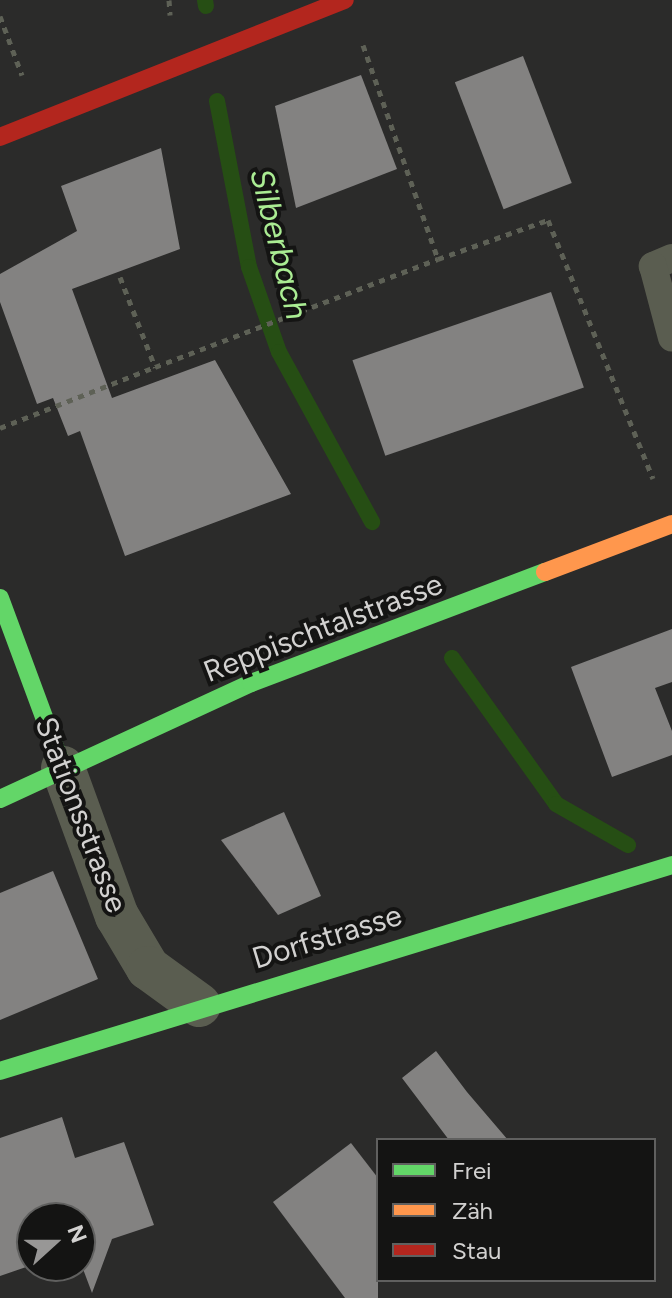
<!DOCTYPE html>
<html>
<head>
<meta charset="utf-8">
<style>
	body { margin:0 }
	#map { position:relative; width:672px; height:1298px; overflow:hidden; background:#2b2b2a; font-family:Figtree,sans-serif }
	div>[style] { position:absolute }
	.stream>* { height:16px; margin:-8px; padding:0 8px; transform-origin:8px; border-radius:8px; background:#264e14 }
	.building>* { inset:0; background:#838281; transform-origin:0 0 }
	.path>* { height:5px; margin-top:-2.5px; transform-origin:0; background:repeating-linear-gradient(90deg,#5e6156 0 6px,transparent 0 12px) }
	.lane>* { height:28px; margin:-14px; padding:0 14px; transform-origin:14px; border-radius:14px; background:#5a5d50 }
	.street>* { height:44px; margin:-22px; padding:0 22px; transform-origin:22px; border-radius:22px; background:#5a5d50 }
	.fast>* { height:18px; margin:-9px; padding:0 9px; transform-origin:9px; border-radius:9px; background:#63d668 }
	.slow>* { height:18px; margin:-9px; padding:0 9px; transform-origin:9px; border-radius:9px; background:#ff974d }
	.jam>* { height:18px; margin:-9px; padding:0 9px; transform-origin:9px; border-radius:9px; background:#b3261e }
	span { translate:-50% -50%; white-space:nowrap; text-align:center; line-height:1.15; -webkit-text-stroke:8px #141413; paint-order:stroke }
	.street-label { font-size:30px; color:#d2d1d0 }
	.water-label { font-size:32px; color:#aaec93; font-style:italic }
	.legend { position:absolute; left:376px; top:1138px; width:280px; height:144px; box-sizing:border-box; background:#141413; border:2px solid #60605f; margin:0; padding:10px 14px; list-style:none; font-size:24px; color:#d2d1d0 }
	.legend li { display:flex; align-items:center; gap:16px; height:40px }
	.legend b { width:40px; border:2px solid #60605f }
	.north { position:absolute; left:16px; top:1202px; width:80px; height:80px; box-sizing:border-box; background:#141413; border:2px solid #60605f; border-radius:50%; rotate:69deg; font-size:22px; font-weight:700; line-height:32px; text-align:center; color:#d2d1d0 }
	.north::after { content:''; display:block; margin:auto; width:28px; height:36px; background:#989796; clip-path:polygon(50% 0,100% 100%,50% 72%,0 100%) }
</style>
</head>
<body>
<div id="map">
	<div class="stream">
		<i style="left:205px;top:0;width:6px;rotate:81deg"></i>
		<i style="left:217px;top:101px;width:169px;rotate:79.1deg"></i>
		<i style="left:249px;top:267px;width:90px;rotate:70.6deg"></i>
		<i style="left:279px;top:352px;width:194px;rotate:61.3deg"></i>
		<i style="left:452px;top:658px;width:179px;rotate:54.5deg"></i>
		<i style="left:556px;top:804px;width:83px;rotate:29.7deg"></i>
	</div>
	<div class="building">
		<i style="left:523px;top:56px;width:136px;height:73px;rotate:69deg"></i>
		<i style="clip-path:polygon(361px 75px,397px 169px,296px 208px,275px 106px)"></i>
		<i style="clip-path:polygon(161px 148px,180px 249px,72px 289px,112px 398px,215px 360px,291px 494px,125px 556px,80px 431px,68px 436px,53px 398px,37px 404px,0 302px,0 274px,77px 231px,61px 186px)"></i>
		<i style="left:551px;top:292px;width:101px;height:210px;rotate:71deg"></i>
		<i style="clip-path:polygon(672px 629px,672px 682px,655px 688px,672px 731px,672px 755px,612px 777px,571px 667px)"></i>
		<i style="clip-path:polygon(284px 812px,321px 896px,278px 915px,221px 840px)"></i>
		<i style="clip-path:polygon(53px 871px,98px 979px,0 1020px,0 893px)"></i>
		<i style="clip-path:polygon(436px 1051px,467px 1092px,508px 1140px,449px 1140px,402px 1078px)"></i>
		<i style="clip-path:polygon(62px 1117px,75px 1158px,124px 1142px,154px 1225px,112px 1239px,92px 1293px,80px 1261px,80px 1218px,32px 1218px,32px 1265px,0 1276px,0 1138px)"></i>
		<i style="clip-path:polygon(351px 1143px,378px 1178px,378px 1298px,345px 1298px,273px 1202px)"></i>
	</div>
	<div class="path">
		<i style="left:169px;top:0;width:15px;rotate:86deg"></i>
		<i style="left:0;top:16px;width:63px;rotate:69.6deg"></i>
		<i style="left:363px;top:45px;width:227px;rotate:70.7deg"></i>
		<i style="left:438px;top:259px;width:117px;rotate:-19.5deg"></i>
		<i style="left:548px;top:220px;width:279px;rotate:67.9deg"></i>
		<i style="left:120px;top:277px;width:97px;rotate:68.7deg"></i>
		<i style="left:155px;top:367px;width:303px;rotate:-20.9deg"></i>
		<i style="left:0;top:428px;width:167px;rotate:-21.5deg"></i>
	</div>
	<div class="lane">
		<i style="left:672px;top:258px;width:21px;rotate:157deg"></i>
		<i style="left:653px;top:266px;width:74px;rotate:75.2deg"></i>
	</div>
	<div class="street">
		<i style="left:63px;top:768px;width:158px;rotate:70deg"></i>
		<i style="left:117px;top:916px;width:61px;rotate:59.2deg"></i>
		<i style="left:148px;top:968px;width:63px;rotate:36deg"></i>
	</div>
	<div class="fast">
		<i style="left:0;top:598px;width:181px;rotate:69.7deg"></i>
		<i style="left:0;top:799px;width:277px;rotate:-24.8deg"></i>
		<i style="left:251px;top:683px;width:314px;rotate:-20.7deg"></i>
		<i style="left:0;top:1071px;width:703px;rotate:-17.04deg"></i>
	</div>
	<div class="slow">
		<i style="left:545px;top:572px;width:136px;rotate:-20.7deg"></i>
	</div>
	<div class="jam">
		<i style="left:0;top:137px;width:371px;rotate:-21.7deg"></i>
	</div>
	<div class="street-label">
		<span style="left:323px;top:628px;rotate:-21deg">Reppischtalstrasse</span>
		<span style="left:81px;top:815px;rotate:69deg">Stationsstrasse</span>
		<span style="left:327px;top:937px;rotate:-17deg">Dorfstrasse</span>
	</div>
	<div class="water-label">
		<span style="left:279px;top:244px;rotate:76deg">Silberbach</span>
	</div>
	<ul class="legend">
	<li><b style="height:10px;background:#63d668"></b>Frei</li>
	<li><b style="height:10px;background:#ff974d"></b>Zäh</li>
	<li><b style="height:10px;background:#b3261e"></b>Stau</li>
	</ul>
	<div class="north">N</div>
</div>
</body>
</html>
